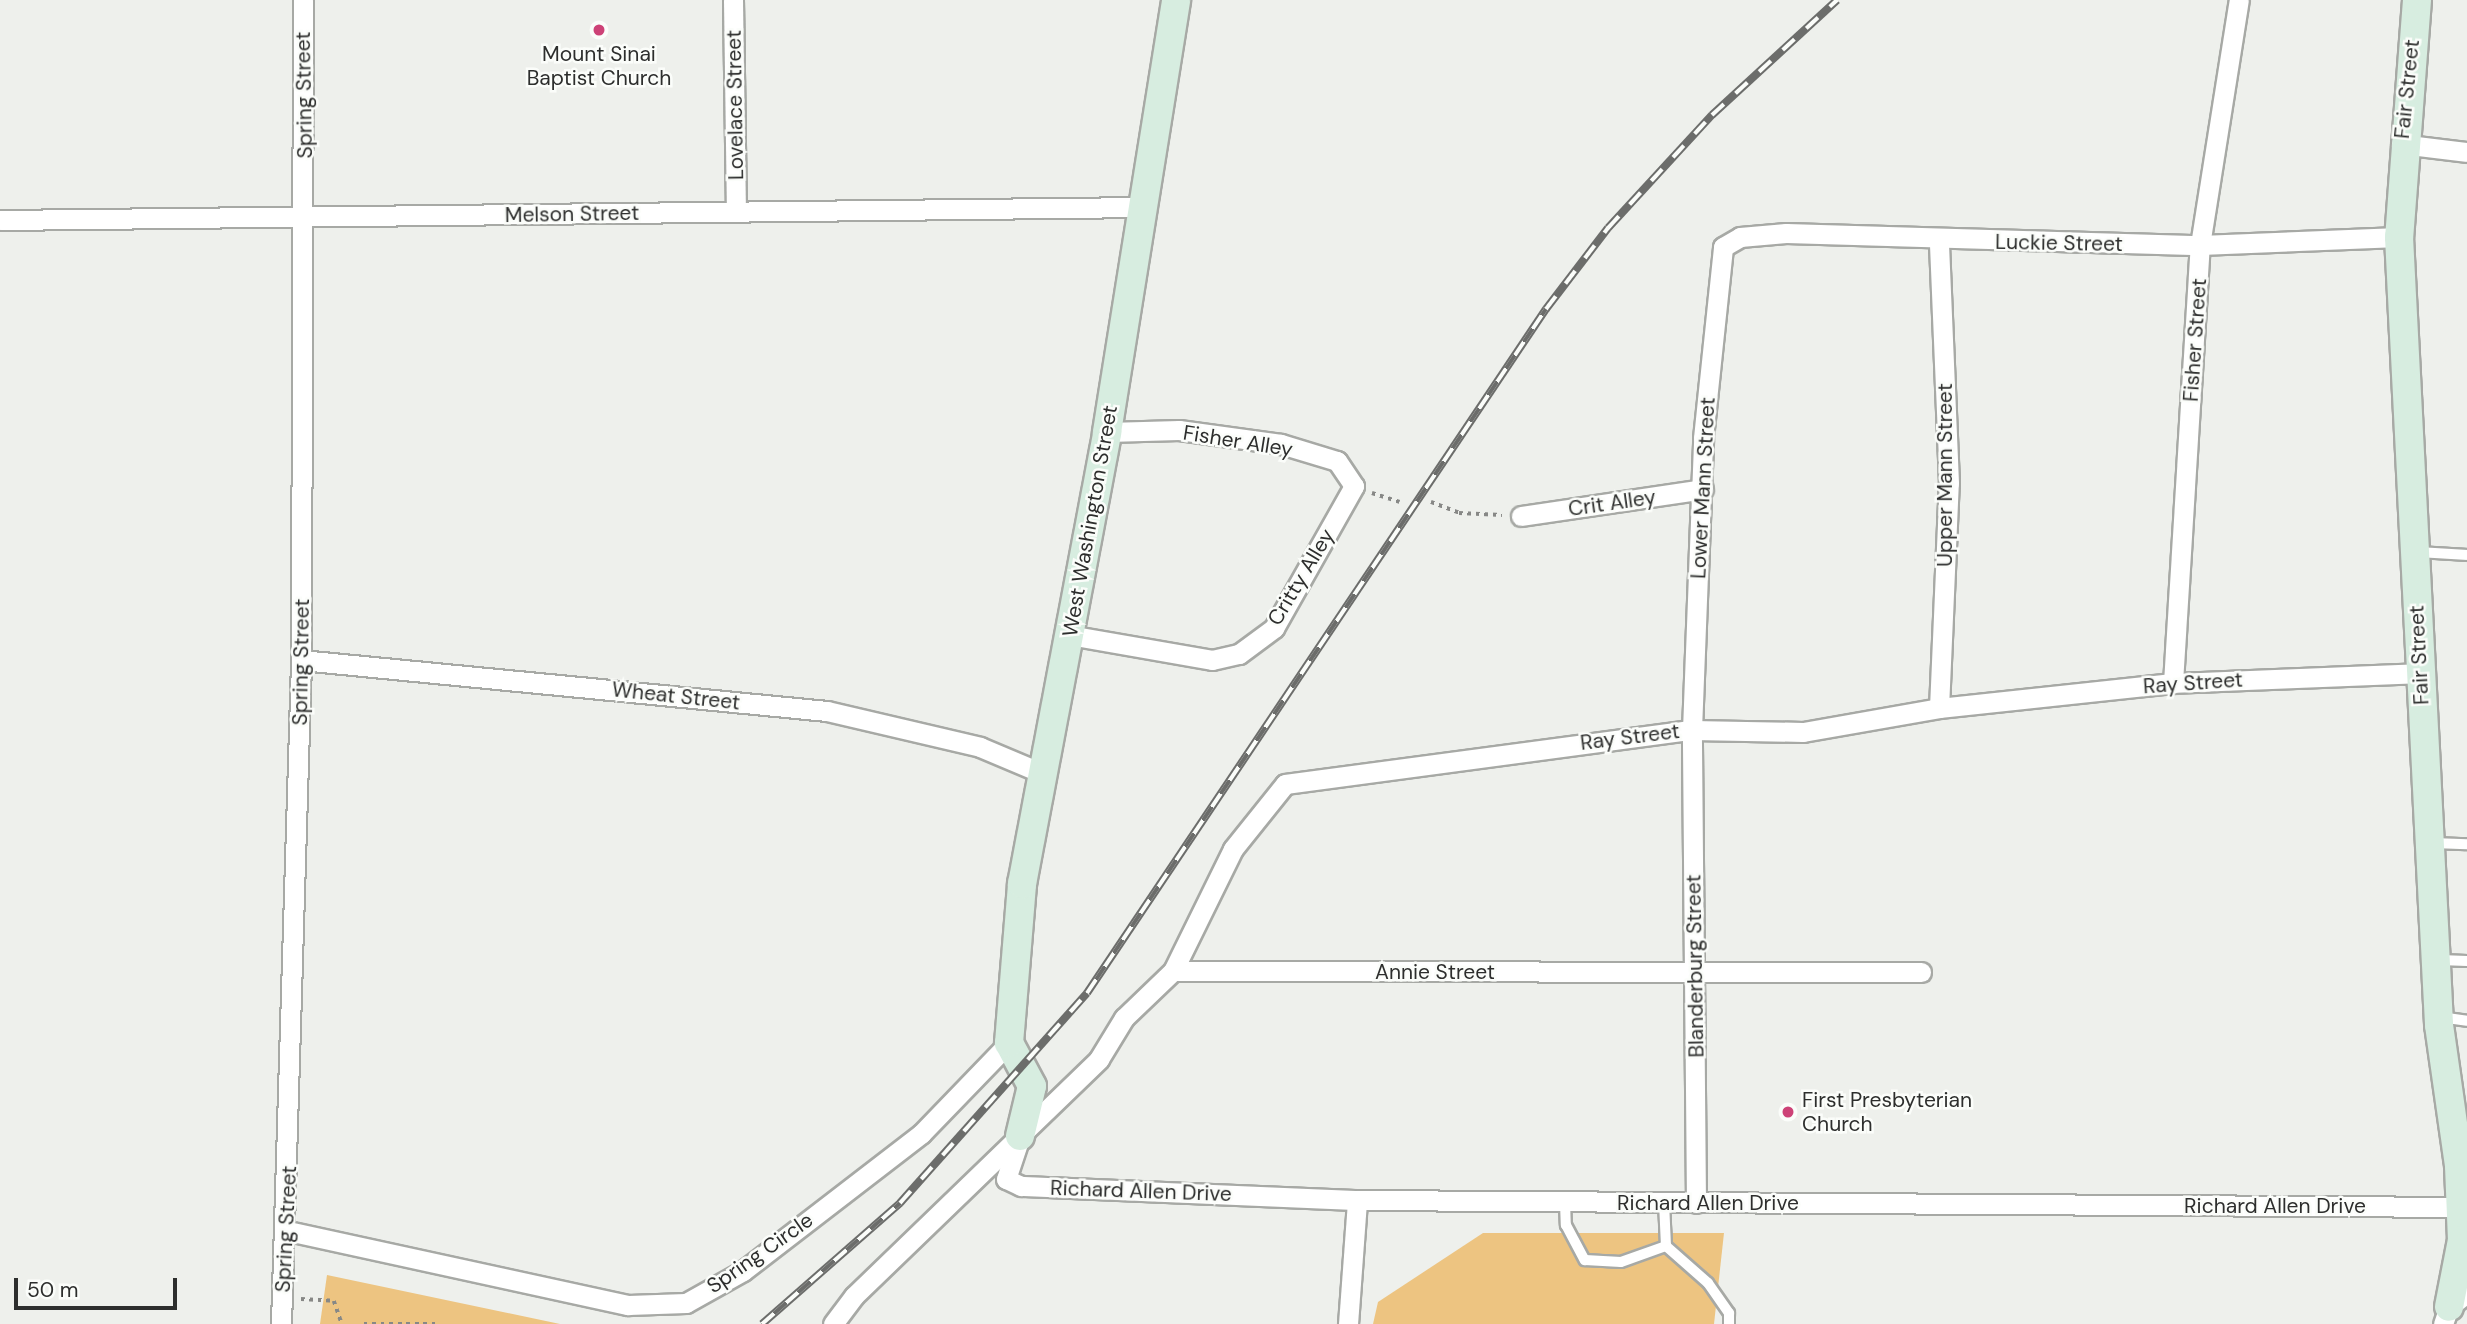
<!DOCTYPE html>
<html>
<head>
<meta charset="utf-8">
<style>
	body { margin:0 }
	#map { position:relative; width:2467px; height:1324px; overflow:hidden; background:#eef0ec; font-family:"DM Sans",sans-serif }
	div>[style] { position:absolute }
	.green>* { inset:0; background:#edc481 }
	.path>* { height:3.5px; margin-top:-1.75px; transform-origin:0; background:repeating-linear-gradient(90deg,#878886 0 3.5px,transparent 0 8.5px) }
	.roads { filter:drop-shadow(2px 0 #a7a9a5) drop-shadow(-2px 0 #a7a9a5) drop-shadow(0 2px #a7a9a5) drop-shadow(0 -2px #a7a9a5) }
	.lane>* { height:10px; margin:-5px; padding:0 5px; transform-origin:5px; border-radius:5px; background:#fff }
	.street>* { height:19px; margin:-9.5px; padding:0 9.5px; transform-origin:9.5px; border-radius:9.5px; background:#fff }
	.secondary>* { height:28px; margin:-14px; padding:0 14px; transform-origin:14px; border-radius:14px; background:#d7ede0 }
	.rail>* { height:8px; margin-top:-4px; transform-origin:0; background:repeating-linear-gradient(90deg,#fbfdfa 0 16px,#6c6d6b 0 32px); box-sizing:border-box; border-block:2px solid #6c6d6b }
	.dots>* { width:19px; height:19px; translate:-50% -50%; box-sizing:border-box; border:4px solid #fbfdfa; border-radius:50% }
	span { translate:-50% -50%; white-space:nowrap; text-align:center; line-height:1.15; -webkit-text-stroke:5px #fbfdfa; paint-order:stroke }
	.poi-label { font-size:21px; color:#2d2e2d }
	.left { translate:0 -50%; text-align:left }
	.street-label { font-size:21px; color:#2d2e2d }
	.scale { position:absolute; left:14px; top:1278px; width:163px; height:32px; box-sizing:border-box; border:4px solid #2d2e2d; border-top:0; padding-left:9px; font-size:21px; line-height:24px; white-space:nowrap; color:#2d2e2d; -webkit-text-stroke:5px #fbfdfa; paint-order:stroke }
</style>
</head>
<body>
<div id="map">
	<div class="green">
		<i style="clip-path:polygon(1483px 1233px,1724px 1233px,1714px 1324px,1373px 1324px,1378px 1302px)"></i>
		<i style="clip-path:polygon(327px 1275px,560px 1324px,320px 1324px)"></i>
	</div>
	<div class="path">
		<i style="left:1372px;top:493px;width:29px;rotate:18deg"></i>
		<i style="left:1431px;top:502px;width:30px;rotate:21deg"></i>
		<i style="left:1459px;top:513px;width:43px;rotate:2.7deg"></i>
		<i style="left:301px;top:1299px;width:33px;rotate:3deg"></i>
		<i style="left:334px;top:1301px;width:24px;rotate:71deg"></i>
		<i style="left:364px;top:1324px;width:73px"></i>
	</div>
	<div class="roads">
		<div class="lane">
			<i style="left:2419px;top:552px;width:48px;rotate:3.6deg"></i>
			<i style="left:2433px;top:843px;width:34px;rotate:2deg"></i>
			<i style="left:2440px;top:960px;width:27px;rotate:2deg"></i>
			<i style="left:2440px;top:1017px;width:27px;rotate:8deg"></i>
			<i style="left:1565px;top:1202px;width:23px;rotate:88deg"></i>
			<i style="left:1566px;top:1225px;width:40px;rotate:62deg"></i>
			<i style="left:1585px;top:1260px;width:36px;rotate:3deg"></i>
			<i style="left:1621px;top:1262px;width:48px;rotate:-19.6deg"></i>
			<i style="left:1664px;top:1202px;width:44px;rotate:87.4deg"></i>
			<i style="left:1666px;top:1246px;width:56px;rotate:41.4deg"></i>
			<i style="left:1708px;top:1283px;width:37px;rotate:55deg"></i>
			<i style="left:1729px;top:1313px;width:11px;rotate:90deg"></i>
		</div>
		<div class="street">
			<i style="left:733px;top:0;width:210px;rotate:89.2deg"></i>
			<i style="left:2401px;top:144px;width:66px;rotate:6.9deg"></i>
			<i style="left:0;top:220px;width:1144px;rotate:-0.65deg"></i>
			<i style="left:1521px;top:516px;width:184px;rotate:-8.4deg"></i>
			<i style="left:1069px;top:635px;width:145px;rotate:9.9deg"></i>
			<i style="left:1212px;top:660px;width:28px;rotate:-13deg"></i>
			<i style="left:1239px;top:654px;width:44px;rotate:-36.6deg"></i>
			<i style="left:1274px;top:628px;width:163px;rotate:-60.6deg"></i>
			<i style="left:1354px;top:486px;width:30px;rotate:-124deg"></i>
			<i style="left:1337px;top:461px;width:59px;rotate:-163.1deg"></i>
			<i style="left:1281px;top:444px;width:103px;rotate:-172.2deg"></i>
			<i style="left:1179px;top:430px;width:72px;rotate:178.4deg"></i>
			<i style="left:301px;top:660px;width:528px;rotate:5.54deg"></i>
			<i style="left:827px;top:711px;width:157px;rotate:13.2deg"></i>
			<i style="left:980px;top:747px;width:67px;rotate:22.8deg"></i>
			<i style="left:2173px;top:683px;width:439px;rotate:-86.5deg"></i>
			<i style="left:2200px;top:245px;width:248px;rotate:-81deg"></i>
			<i style="left:1939px;top:708px;width:225px;rotate:-87.5deg"></i>
			<i style="left:1949px;top:483px;width:241px;rotate:-92.4deg"></i>
			<i style="left:1173px;top:971px;width:748px;rotate:0.08deg"></i>
			<i style="left:1019px;top:1140px;width:41px;rotate:108.4deg"></i>
			<i style="left:1006px;top:1179px;width:17px;rotate:25deg"></i>
			<i style="left:1021px;top:1186px;width:336px;rotate:2.4deg"></i>
			<i style="left:1357px;top:1200px;width:1101px;rotate:0.36deg"></i>
			<i style="left:1696px;top:1203px;width:473px;rotate:-90.5deg"></i>
			<i style="left:1692px;top:730px;width:292px;rotate:-87.8deg"></i>
			<i style="left:1703px;top:438px;width:192px;rotate:-84deg"></i>
			<i style="left:1723px;top:247px;width:20px;rotate:-30deg"></i>
			<i style="left:1740px;top:237px;width:46px;rotate:-5deg"></i>
			<i style="left:1786px;top:233px;width:414px;rotate:1.7deg"></i>
			<i style="left:2200px;top:245px;width:199px;rotate:-2.3deg"></i>
			<i style="left:288px;top:1231px;width:348px;rotate:12.3deg"></i>
			<i style="left:628px;top:1305px;width:58px;rotate:-2deg"></i>
			<i style="left:686px;top:1303px;width:65px;rotate:-29.3deg"></i>
			<i style="left:743px;top:1271px;width:225px;rotate:-37.6deg"></i>
			<i style="left:921px;top:1134px;width:127px;rotate:-46deg"></i>
			<i style="left:281px;top:1324px;width:664px;rotate:-88.27deg"></i>
			<i style="left:301px;top:660px;width:660px;rotate:-89.83deg"></i>
			<i style="left:833px;top:1324px;width:35px;rotate:-53deg"></i>
			<i style="left:854px;top:1296px;width:341px;rotate:-44deg"></i>
			<i style="left:1099px;top:1059px;width:48px;rotate:-58.6deg"></i>
			<i style="left:1124px;top:1018px;width:68px;rotate:-43.8deg"></i>
			<i style="left:1173px;top:971px;width:136px;rotate:-63.8deg"></i>
			<i style="left:1233px;top:849px;width:83px;rotate:-51.3deg"></i>
			<i style="left:1285px;top:784px;width:411px;rotate:-7.6deg"></i>
			<i style="left:1692px;top:730px;width:111px;rotate:1deg"></i>
			<i style="left:1803px;top:732px;width:138px;rotate:-10deg"></i>
			<i style="left:1939px;top:708px;width:235px;rotate:-6.1deg"></i>
			<i style="left:2173px;top:683px;width:247px;rotate:-2.3deg"></i>
			<i style="left:1348px;top:1324px;width:124px;rotate:-85.8deg"></i>
			<i style="left:2443px;top:1324px;width:18px;rotate:-71deg"></i>
			<i style="left:2449px;top:1307px;width:23px;rotate:-38deg"></i>
		</div>
		<div class="secondary">
			<i style="left:2417px;top:0;width:238px;rotate:94.3deg"></i>
			<i style="left:2399px;top:237px;width:789px;rotate:87.09deg"></i>
			<i style="left:2439px;top:1025px;width:142px;rotate:81.9deg"></i>
			<i style="left:2459px;top:1166px;width:74px;rotate:87.7deg"></i>
			<i style="left:2462px;top:1240px;width:68px;rotate:101deg"></i>
			<i style="left:1020px;top:1136px;width:51px;rotate:-76.5deg"></i>
			<i style="left:1032px;top:1086px;width:49px;rotate:-118.1deg"></i>
			<i style="left:1009px;top:1043px;width:160px;rotate:-85.3deg"></i>
			<i style="left:1022px;top:884px;width:460px;rotate:-79.3deg"></i>
			<i style="left:1107px;top:432px;width:437px;rotate:-80.9deg"></i>
		</div>
	</div>
	<div class="rail">
		<i style="left:762px;top:1324px;width:184px;rotate:-41.2deg"></i>
		<i style="left:900px;top:1203px;width:281px;rotate:-48.3deg"></i>
		<i style="left:1087px;top:993px;width:824px;rotate:-56.14deg"></i>
		<i style="left:1546px;top:309px;width:102px;rotate:-52.6deg"></i>
		<i style="left:1608px;top:228px;width:154px;rotate:-47.4deg"></i>
		<i style="left:1712px;top:115px;width:170px;rotate:-42.6deg"></i>
	</div>
	<div class="dots">
		<i style="left:599px;top:30px;background:#cd4277"></i>
		<i style="left:1788px;top:1112px;background:#cd4277"></i>
	</div>
	<div class="poi-label">
		<span style="left:599px;top:66px">Mount Sinai<br>Baptist Church</span>
		<span class="left" style="left:1802px;top:1112px">First Presbyterian<br>Church</span>
	</div>
	<div class="street-label">
		<span style="left:2407px;top:89px;rotate:-84deg">Fair Street</span>
		<span style="left:304px;top:95px;rotate:-91deg">Spring Street</span>
		<span style="left:735px;top:105px;rotate:-91deg">Lovelace Street</span>
		<span style="left:572px;top:214px;rotate:-1deg">Melson Street</span>
		<span style="left:2059px;top:243px;rotate:1deg">Luckie Street</span>
		<span style="left:2195px;top:340px;rotate:-86deg">Fisher Street</span>
		<span style="left:1238px;top:441px;rotate:9deg">Fisher Alley</span>
		<span style="left:1945px;top:475px;rotate:-90deg">Upper Mann Street</span>
		<span style="left:1703px;top:488px;rotate:-87deg">Lower Mann Street</span>
		<span style="left:1612px;top:503px;rotate:-8deg">Crit Alley</span>
		<span style="left:1090px;top:521px;rotate:-80deg">West Washington Street</span>
		<span style="left:1301px;top:577px;rotate:-59deg">Critty Alley</span>
		<span style="left:2419px;top:655px;rotate:-93deg">Fair Street</span>
		<span style="left:301px;top:662px;rotate:-89deg">Spring Street</span>
		<span style="left:2193px;top:683px;rotate:-4deg">Ray Street</span>
		<span style="left:676px;top:696px;rotate:6deg">Wheat Street</span>
		<span style="left:1630px;top:737px;rotate:-7deg">Ray Street</span>
		<span style="left:1695px;top:966px;rotate:-91deg">Blanderburg Street</span>
		<span style="left:1435px;top:972px">Annie Street</span>
		<span style="left:1141px;top:1191px;rotate:2deg">Richard Allen Drive</span>
		<span style="left:1708px;top:1203px">Richard Allen Drive</span>
		<span style="left:2275px;top:1206px">Richard Allen Drive</span>
		<span style="left:286px;top:1229px;rotate:-87deg">Spring Street</span>
		<span style="left:760px;top:1253px;rotate:-35deg">Spring Circle</span>
	</div>
	<div class="scale">50 m</div>
</div>
</body>
</html>
